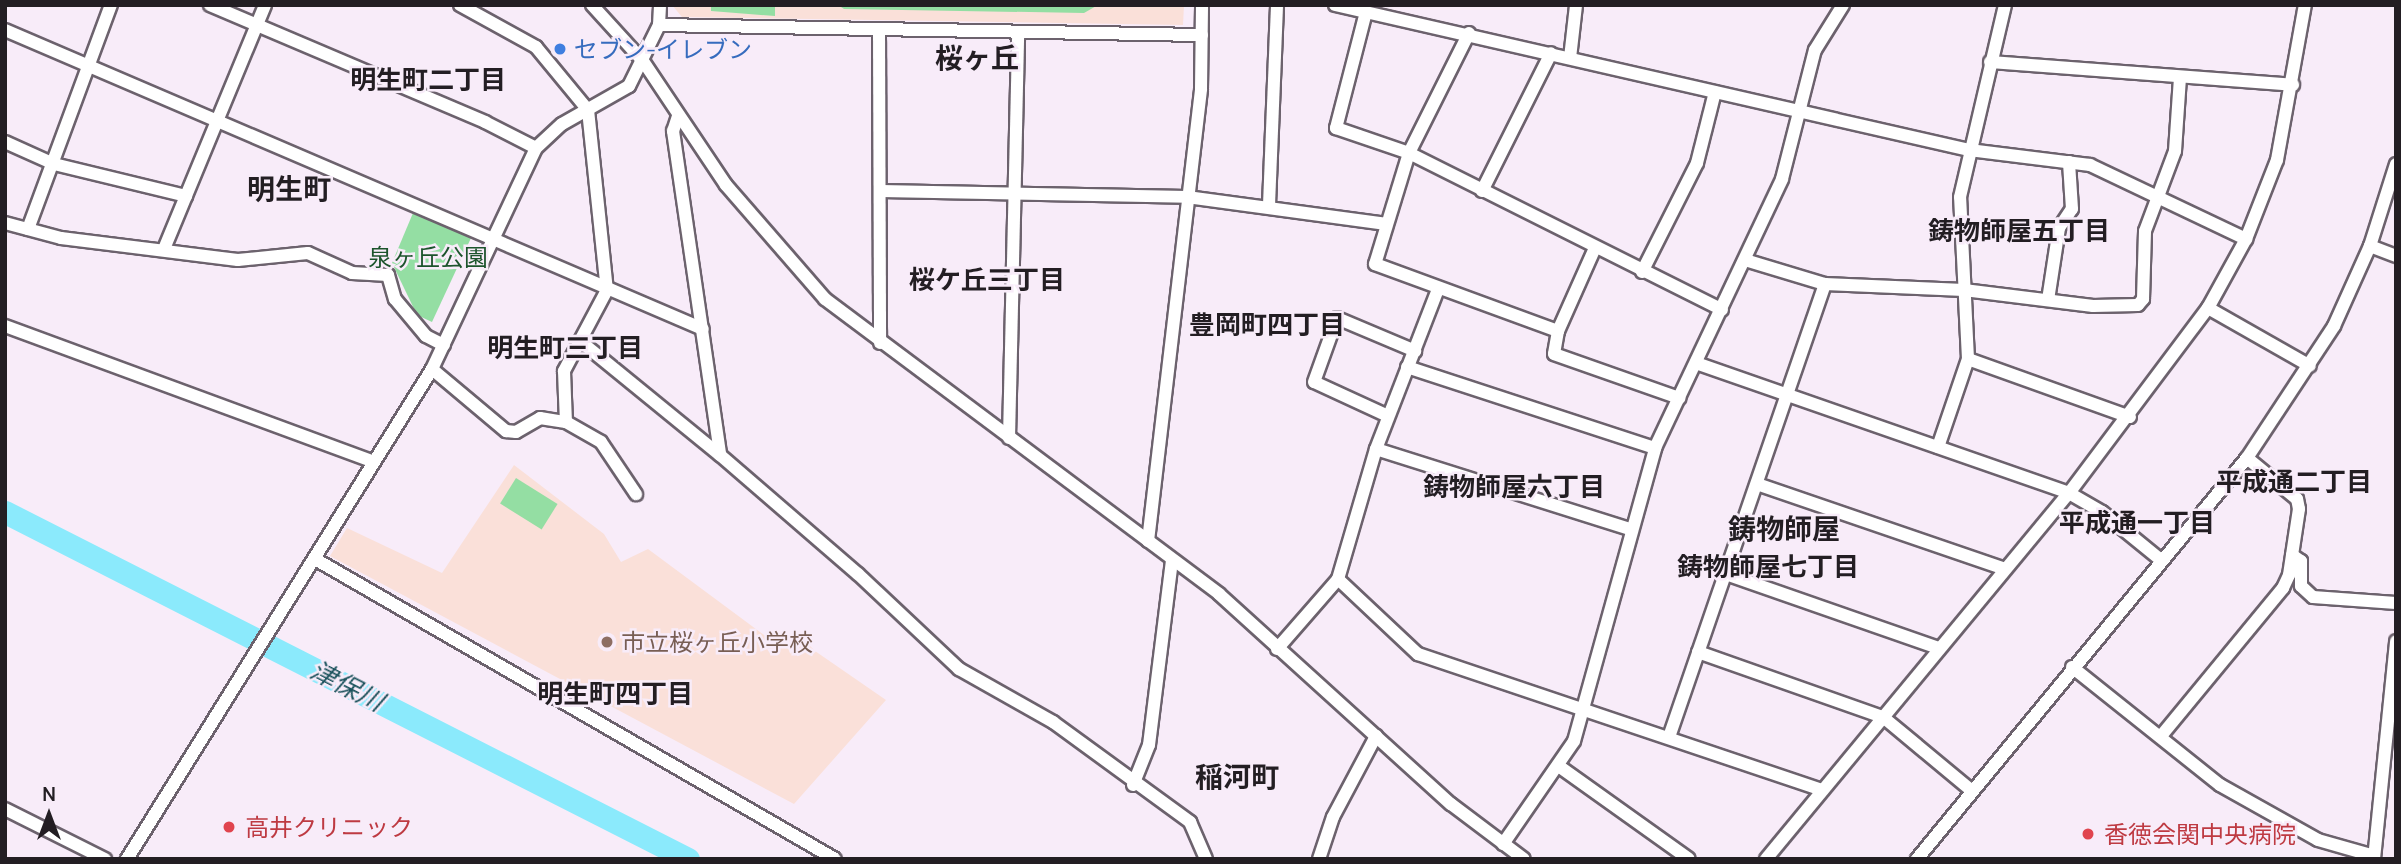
<!DOCTYPE html>
<html>
<head>
<meta charset="utf-8">
<style>
	body { margin:0 }
	#map { position:relative; width:2401px; height:864px; overflow:hidden; background:#f8ecf9; font-family:Manrope,"Noto Sans JP",sans-serif }
	div>[style] { position:absolute }
	.education>* { inset:0; background:#fae0d9 }
	.green>* { inset:0; background:#94dea3; transform-origin:0 0 }
	.river>* { height:23px; margin:-11.5px; padding:0 11.5px; transform-origin:11.5px; border-radius:11.5px; background:#8beafc }
	.roads { filter:drop-shadow(2px 0 #6c626d) drop-shadow(-2px 0 #6c626d) drop-shadow(0 2px #6c626d) drop-shadow(0 -2px #6c626d) }
	.minor>* { height:12px; margin:-6px; padding:0 6px; transform-origin:6px; border-radius:6px; background:#fff }
	.dots>* { width:19px; height:19px; translate:-50% -50%; box-sizing:border-box; border:4px solid #f8ecf9; border-radius:50% }
	span { translate:-50% -50%; white-space:nowrap; text-align:center; line-height:1.15; -webkit-text-stroke:5px #f8ecf9; paint-order:stroke }
	.shop-label { font-size:24px; color:#366cbe }
	.left { translate:0 -50%; text-align:left }
	.park-label { font-size:24px; color:#1c542c }
	.education-label { font-size:24px; color:#785e54 }
	.health-label { font-size:24px; color:#be3a42 }
	.neighbourhood-label { font-size:26px; color:#231e23; font-weight:700 }
	.water-label { font-size:26px; color:#1b525c; font-style:italic }
	.quarter-label { font-size:28px; color:#231e23; font-weight:700 }
	.frame { position:absolute; inset:0; border:7px solid #231e23; pointer-events:none }
	.north { position:absolute; left:14px; top:780px; width:70px; height:70px; -webkit-text-stroke:5px #f8ecf9; paint-order:stroke; rotate:0deg; font-size:19px; font-weight:700; line-height:28px; text-align:center; color:#231e23 }
	.north::after { content:''; display:block; margin:auto; width:24px; height:32px; background:#231e23; clip-path:polygon(50% 0,100% 100%,50% 72%,0 100%) }
</style>
</head>
<body>
<div id="map">
	<div class="education">
		<i style="clip-path:polygon(672px 5px,1184px 5px,1183px 25px,682px 17px)"></i>
		<i style="clip-path:polygon(514px 465px,604px 534px,621px 562px,648px 549px,779px 646px,797px 633px,815px 651px,886px 700px,794px 804px,330px 556px,347px 528px,442px 573px)"></i>
	</div>
	<div class="green">
		<i style="clip-path:polygon(711px 5px,775px 5px,775px 16px,711px 11px)"></i>
		<i style="clip-path:polygon(838px 5px,1098px 5px,1084px 13px,844px 9px)"></i>
		<i style="clip-path:polygon(413px 213px,471px 238px,432px 322px,417px 315px,392px 263px)"></i>
		<i style="left:516px;top:478px;width:49px;height:30px;rotate:32deg"></i>
	</div>
	<div class="river">
		<i style="left:5px;top:512px;width:766px;rotate:26.93deg"></i>
	</div>
	<div class="roads">
		<div class="minor">
			<i style="left:210px;top:5px;width:299px;rotate:23deg"></i>
			<i style="left:485px;top:122px;width:57px;rotate:27deg"></i>
			<i style="left:460px;top:5px;width:87px;rotate:28.9deg"></i>
			<i style="left:536px;top:47px;width:82px;rotate:50.5deg"></i>
			<i style="left:588px;top:110px;width:181px;rotate:84deg"></i>
			<i style="left:607px;top:290px;width:92px;rotate:118deg"></i>
			<i style="left:564px;top:371px;width:51px;rotate:87.8deg"></i>
			<i style="left:592px;top:5px;width:76px;rotate:47.7deg"></i>
			<i style="left:643px;top:61px;width:149px;rotate:56.2deg"></i>
			<i style="left:726px;top:185px;width:151px;rotate:49deg"></i>
			<i style="left:825px;top:299px;width:492px;rotate:36.8deg"></i>
			<i style="left:1219px;top:594px;width:313px;rotate:42.2deg"></i>
			<i style="left:1451px;top:804px;width:91px;rotate:37deg"></i>
			<i style="left:1335px;top:5px;width:650px;rotate:12.88deg"></i>
			<i style="left:1969px;top:150px;width:122px;rotate:7.1deg"></i>
			<i style="left:2090px;top:165px;width:173px;rotate:25.4deg"></i>
			<i style="left:1366px;top:12px;width:120px;rotate:104.5deg"></i>
			<i style="left:1336px;top:128px;width:77px;rotate:18.9deg"></i>
			<i style="left:1409px;top:153px;width:350px;rotate:26.6deg"></i>
			<i style="left:659px;top:25px;width:543px;rotate:1.06deg"></i>
			<i style="left:5px;top:30px;width:759px;rotate:23.19deg"></i>
			<i style="left:879px;top:31px;width:312px;rotate:89.8deg"></i>
			<i style="left:1469px;top:33px;width:134px;rotate:116.6deg"></i>
			<i style="left:1409px;top:153px;width:116px;rotate:107deg"></i>
			<i style="left:1375px;top:264px;width:195px;rotate:20.1deg"></i>
			<i style="left:1558px;top:331px;width:91px;rotate:-66deg"></i>
			<i style="left:1570px;top:58px;width:53px;rotate:-83.5deg"></i>
			<i style="left:1990px;top:62px;width:304px;rotate:4.3deg"></i>
			<i style="left:678px;top:116px;width:16px;rotate:108deg"></i>
			<i style="left:673px;top:131px;width:327px;rotate:81.7deg"></i>
			<i style="left:720px;top:455px;width:182px;rotate:40.8deg"></i>
			<i style="left:858px;top:574px;width:139px;rotate:43.2deg"></i>
			<i style="left:959px;top:669px;width:108px;rotate:29.4deg"></i>
			<i style="left:1053px;top:722px;width:170px;rotate:36.1deg"></i>
			<i style="left:1190px;top:822px;width:40px;rotate:66.6deg"></i>
			<i style="left:5px;top:142px;width:54px;rotate:24.2deg"></i>
			<i style="left:54px;top:164px;width:136px;rotate:13.6deg"></i>
			<i style="left:881px;top:191px;width:306px;rotate:1.1deg"></i>
			<i style="left:1187px;top:197px;width:201px;rotate:7.7deg"></i>
			<i style="left:1482px;top:191px;width:154px;rotate:-63.4deg"></i>
			<i style="left:1269px;top:205px;width:200px;rotate:-87.7deg"></i>
			<i style="left:5px;top:223px;width:58px;rotate:15deg"></i>
			<i style="left:61px;top:238px;width:178px;rotate:7.1deg"></i>
			<i style="left:238px;top:260px;width:70px;rotate:-5.7deg"></i>
			<i style="left:308px;top:253px;width:48px;rotate:24.4deg"></i>
			<i style="left:352px;top:273px;width:36px;rotate:3deg"></i>
			<i style="left:388px;top:275px;width:25px;rotate:74deg"></i>
			<i style="left:395px;top:299px;width:48px;rotate:50deg"></i>
			<i style="left:426px;top:336px;width:20px;rotate:27deg"></i>
			<i style="left:28px;top:229px;width:239px;rotate:-69.7deg"></i>
			<i style="left:2370px;top:246px;width:28px;rotate:21deg"></i>
			<i style="left:164px;top:249px;width:264px;rotate:-67.5deg"></i>
			<i style="left:1745px;top:260px;width:84px;rotate:16.7deg"></i>
			<i style="left:1825px;top:284px;width:139px;rotate:2.5deg"></i>
			<i style="left:1964px;top:290px;width:130px;rotate:7.1deg"></i>
			<i style="left:2093px;top:306px;width:45px;rotate:-1.3deg"></i>
			<i style="left:2138px;top:305px;width:8px;rotate:-50deg"></i>
			<i style="left:2143px;top:299px;width:68px;rotate:-88.3deg"></i>
			<i style="left:2145px;top:231px;width:85px;rotate:-69.4deg"></i>
			<i style="left:2175px;top:151px;width:74px;rotate:-86.1deg"></i>
			<i style="left:1642px;top:272px;width:122px;rotate:-63.2deg"></i>
			<i style="left:1697px;top:163px;width:73px;rotate:-75.8deg"></i>
			<i style="left:2048px;top:300px;width:73px;rotate:-81.3deg"></i>
			<i style="left:2059px;top:228px;width:23px;rotate:-56deg"></i>
			<i style="left:2072px;top:209px;width:47px;rotate:-93.7deg"></i>
			<i style="left:2208px;top:308px;width:117px;rotate:29.6deg"></i>
			<i style="left:5px;top:326px;width:393px;rotate:20.2deg"></i>
			<i style="left:1558px;top:331px;width:23px;rotate:100deg"></i>
			<i style="left:1554px;top:354px;width:133px;rotate:19.4deg"></i>
			<i style="left:580px;top:341px;width:181px;rotate:39.2deg"></i>
			<i style="left:1968px;top:359px;width:172px;rotate:19.7deg"></i>
			<i style="left:1696px;top:363px;width:395px;rotate:19.2deg"></i>
			<i style="left:2069px;top:493px;width:38px;rotate:30deg"></i>
			<i style="left:2102px;top:512px;width:77px;rotate:39.2deg"></i>
			<i style="left:1407px;top:367px;width:261px;rotate:18.1deg"></i>
			<i style="left:432px;top:369px;width:97px;rotate:40deg"></i>
			<i style="left:506px;top:431px;width:10px;rotate:6deg"></i>
			<i style="left:516px;top:432px;width:28px;rotate:-30deg"></i>
			<i style="left:540px;top:418px;width:26px;rotate:9deg"></i>
			<i style="left:566px;top:422px;width:40px;rotate:29.7deg"></i>
			<i style="left:601px;top:442px;width:63px;rotate:56.1deg"></i>
			<i style="left:1388px;top:416px;width:81px;rotate:-155.3deg"></i>
			<i style="left:1314px;top:382px;width:68px;rotate:-70.2deg"></i>
			<i style="left:1337px;top:318px;width:85px;rotate:22.9deg"></i>
			<i style="left:1009px;top:438px;width:405px;rotate:-88.7deg"></i>
			<i style="left:1938px;top:447px;width:93px;rotate:-71.2deg"></i>
			<i style="left:1968px;top:359px;width:162px;rotate:-92.8deg"></i>
			<i style="left:1960px;top:197px;width:197px;rotate:-76.8deg"></i>
			<i style="left:1376px;top:449px;width:266px;rotate:17.5deg"></i>
			<i style="left:1757px;top:484px;width:260px;rotate:18.9deg"></i>
			<i style="left:1148px;top:541px;width:455px;rotate:-83.3deg"></i>
			<i style="left:1201px;top:89px;width:84px;rotate:-89.3deg"></i>
			<i style="left:2292px;top:555px;width:11px;rotate:34deg"></i>
			<i style="left:2301px;top:561px;width:25px;rotate:90deg"></i>
			<i style="left:2301px;top:586px;width:16px;rotate:43deg"></i>
			<i style="left:2313px;top:597px;width:83px;rotate:4.1deg"></i>
			<i style="left:315px;top:559px;width:600px;rotate:29.98deg"></i>
			<i style="left:1726px;top:574px;width:225px;rotate:19.2deg"></i>
			<i style="left:1338px;top:579px;width:110px;rotate:43.2deg"></i>
			<i style="left:1418px;top:654px;width:426px;rotate:18.6deg"></i>
			<i style="left:1277px;top:649px;width:93px;rotate:-48.9deg"></i>
			<i style="left:1338px;top:579px;width:135px;rotate:-73.7deg"></i>
			<i style="left:1376px;top:449px;width:172px;rotate:-68.8deg"></i>
			<i style="left:1698px;top:652px;width:196px;rotate:19.4deg"></i>
			<i style="left:1883px;top:717px;width:116px;rotate:39.7deg"></i>
			<i style="left:2072px;top:667px;width:189px;rotate:38.6deg"></i>
			<i style="left:2220px;top:785px;width:112px;rotate:29.3deg"></i>
			<i style="left:2318px;top:840px;width:58px;rotate:15.9deg"></i>
			<i style="left:2161px;top:736px;width:192px;rotate:-50.5deg"></i>
			<i style="left:2283px;top:588px;width:14px;rotate:-65deg"></i>
			<i style="left:2289px;top:575px;width:67px;rotate:-81.4deg"></i>
			<i style="left:2299px;top:509px;width:10px;rotate:-101deg"></i>
			<i style="left:2297px;top:499px;width:65px;rotate:-140.6deg"></i>
			<i style="left:1669px;top:737px;width:479px;rotate:-71deg"></i>
			<i style="left:1560px;top:767px;width:158px;rotate:35.5deg"></i>
			<i style="left:1133px;top:785px;width:43px;rotate:-68.2deg"></i>
			<i style="left:1149px;top:745px;width:186px;rotate:-82.9deg"></i>
			<i style="left:5px;top:809px;width:112px;rotate:26.6deg"></i>
			<i style="left:1503px;top:844px;width:125px;rotate:-55.4deg"></i>
			<i style="left:1574px;top:741px;width:304px;rotate:-74.5deg"></i>
			<i style="left:1655px;top:448px;width:297px;rotate:-64.7deg"></i>
			<i style="left:1782px;top:179px;width:133px;rotate:-75.7deg"></i>
			<i style="left:1815px;top:50px;width:53px;rotate:-58.1deg"></i>
			<i style="left:127px;top:859px;width:577px;rotate:-58.1deg"></i>
			<i style="left:432px;top:369px;width:244px;rotate:-64.8deg"></i>
			<i style="left:536px;top:148px;width:35px;rotate:-43deg"></i>
			<i style="left:562px;top:124px;width:77px;rotate:-29.6deg"></i>
			<i style="left:629px;top:86px;width:68px;rotate:-63.8deg"></i>
			<i style="left:659px;top:25px;width:20px;rotate:-87deg"></i>
			<i style="left:1319px;top:859px;width:44px;rotate:-71.6deg"></i>
			<i style="left:1333px;top:817px;width:92px;rotate:-62deg"></i>
			<i style="left:1766px;top:859px;width:475px;rotate:-50.4deg"></i>
			<i style="left:2069px;top:493px;width:231px;rotate:-53.1deg"></i>
			<i style="left:2208px;top:308px;width:79px;rotate:-61.2deg"></i>
			<i style="left:2246px;top:239px;width:85px;rotate:-68.6deg"></i>
			<i style="left:2277px;top:160px;width:158px;rotate:-79.8deg"></i>
			<i style="left:1917px;top:859px;width:519px;rotate:-50.55deg"></i>
			<i style="left:2247px;top:458px;width:158px;rotate:-56.6deg"></i>
			<i style="left:2334px;top:326px;width:88px;rotate:-65.8deg"></i>
			<i style="left:2370px;top:246px;width:86px;rotate:-72.4deg"></i>
			<i style="left:2374px;top:859px;width:219px;rotate:-84.2deg"></i>
		</div>
	</div>
	<div class="dots">
		<i style="left:560px;top:49px;background:#3f7fe0"></i>
		<i style="left:607px;top:642px;background:#8d6e63"></i>
		<i style="left:229px;top:827px;background:#e0444e"></i>
		<i style="left:2088px;top:834px;background:#e0444e"></i>
	</div>
	<div class="shop-label">
		<span class="left" style="left:574px;top:49px">セブン-イレブン</span>
	</div>
	<div class="park-label">
		<span style="left:428px;top:257px">泉ヶ丘公園</span>
	</div>
	<div class="education-label">
		<span class="left" style="left:621px;top:642px">市立桜ヶ丘小学校</span>
	</div>
	<div class="health-label">
		<span class="left" style="left:245px;top:827px">高井クリニック</span>
		<span class="left" style="left:2104px;top:834px">香徳会関中央病院</span>
	</div>
	<div class="neighbourhood-label">
		<span style="left:428px;top:80px">明生町二丁目</span>
		<span style="left:2019px;top:231px">鋳物師屋五丁目</span>
		<span style="left:987px;top:280px">桜ケ丘三丁目</span>
		<span style="left:1267px;top:325px">豊岡町四丁目</span>
		<span style="left:565px;top:348px">明生町三丁目</span>
		<span style="left:2294px;top:482px">平成通二丁目</span>
		<span style="left:1514px;top:487px">鋳物師屋六丁目</span>
		<span style="left:2137px;top:523px">平成通一丁目</span>
		<span style="left:1768px;top:567px">鋳物師屋七丁目</span>
		<span style="left:615px;top:694px">明生町四丁目</span>
	</div>
	<div class="water-label">
		<span style="left:347px;top:686px;rotate:27deg">津保川</span>
	</div>
	<div class="quarter-label">
		<span style="left:977px;top:57px">桜ヶ丘</span>
		<span style="left:289px;top:188px">明生町</span>
		<span style="left:1784px;top:528px">鋳物師屋</span>
		<span style="left:1237px;top:776px">稲河町</span>
	</div>
	<div class="frame"></div>
	<div class="north">N</div>
</div>
</body>
</html>
